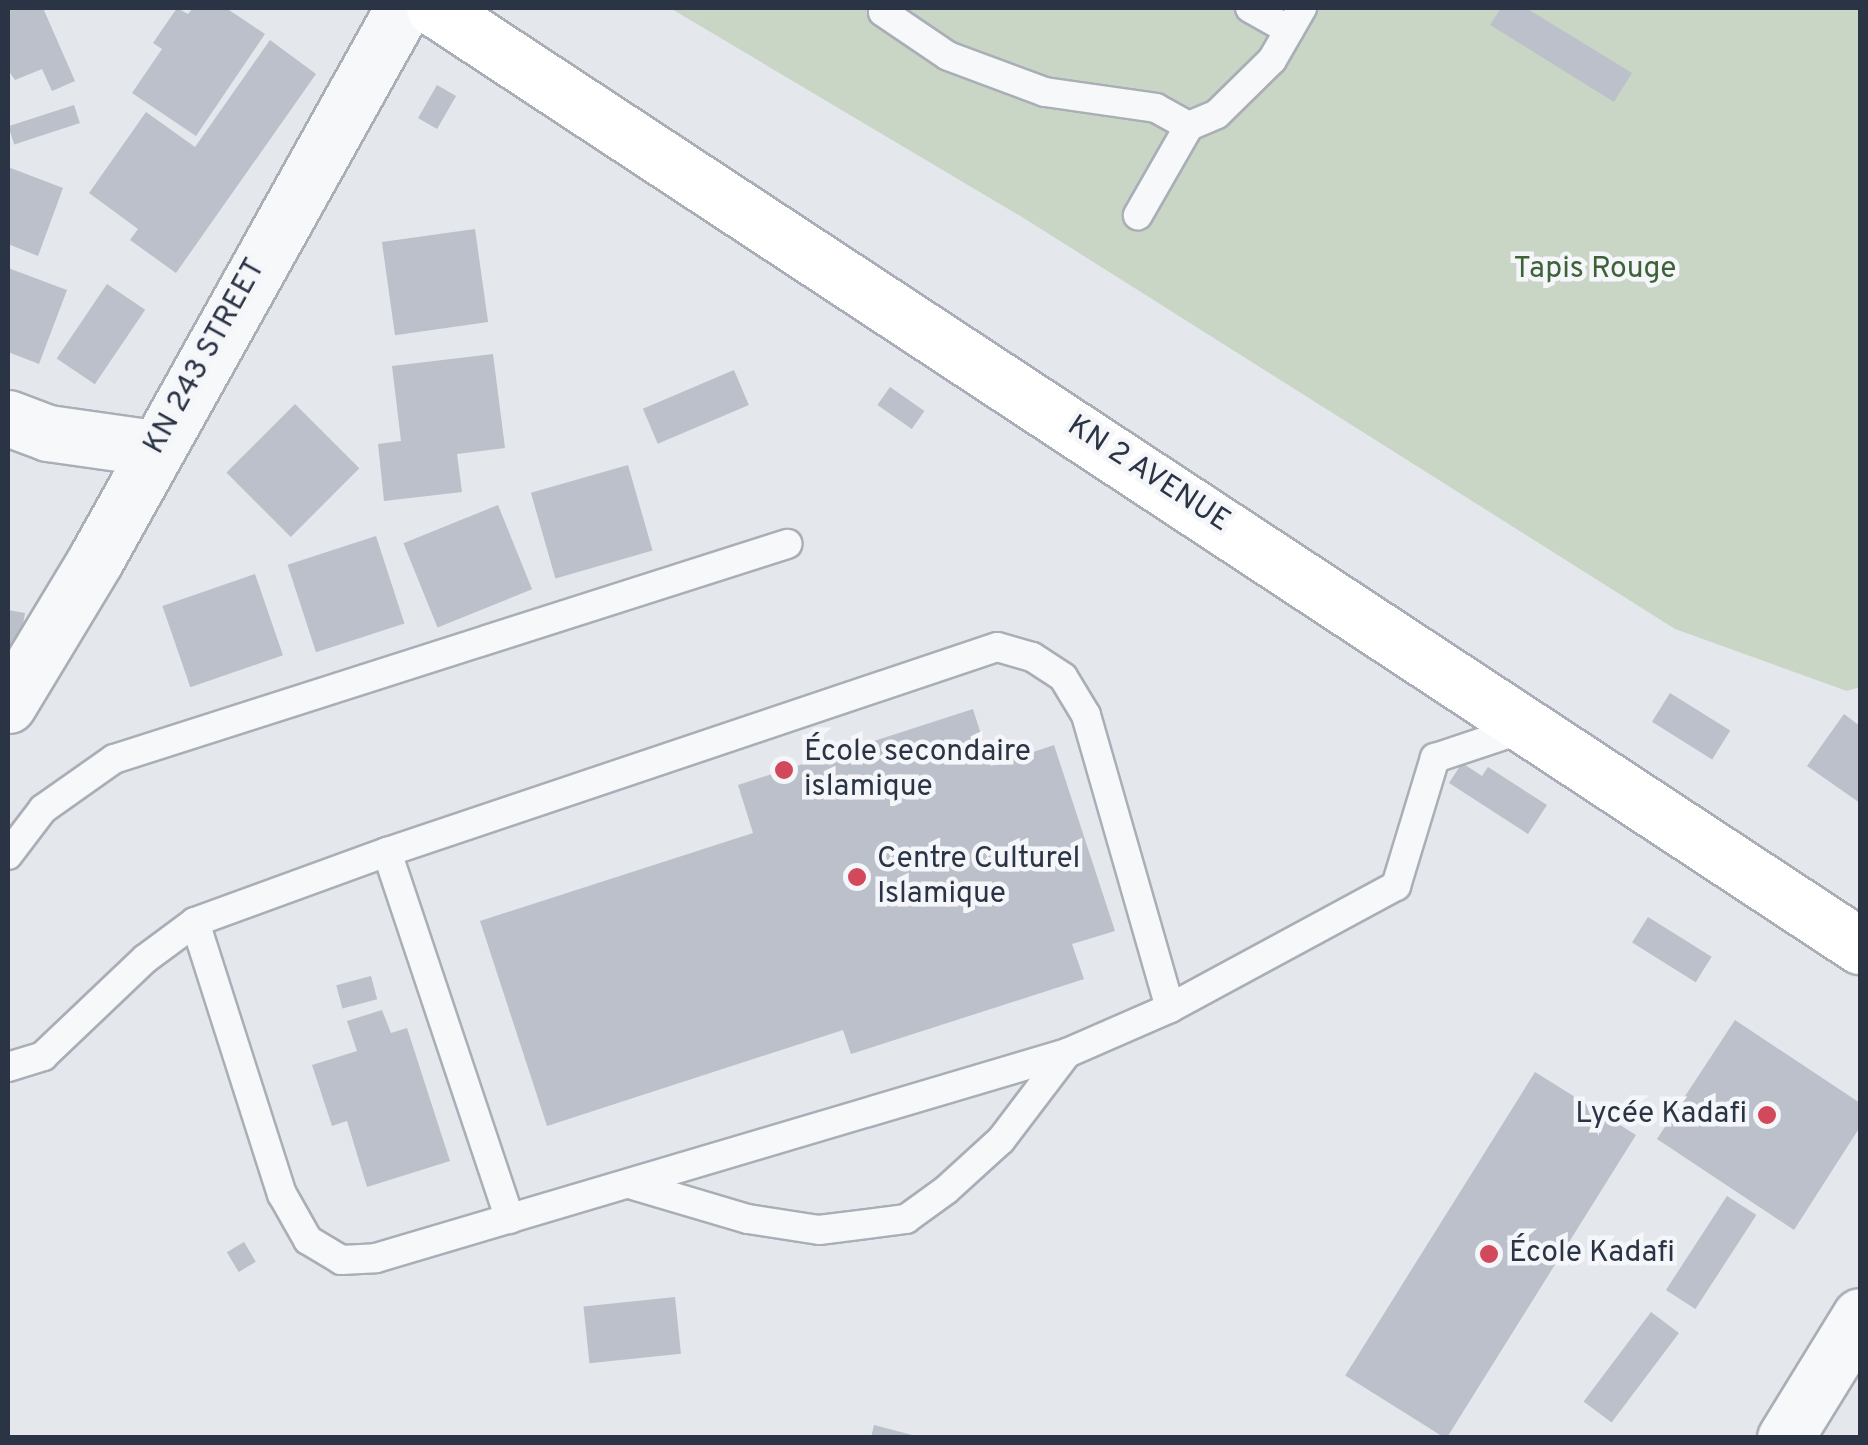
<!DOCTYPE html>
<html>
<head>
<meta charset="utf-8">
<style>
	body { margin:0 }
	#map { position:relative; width:1868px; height:1445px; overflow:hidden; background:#e4e7ec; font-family:Overpass,sans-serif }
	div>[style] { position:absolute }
	.green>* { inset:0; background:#c9d6c5 }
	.building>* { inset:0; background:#bbc0ca; transform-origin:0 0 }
	.roads { filter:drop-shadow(2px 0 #a9aeb7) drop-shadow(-2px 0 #a9aeb7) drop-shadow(0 2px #a9aeb7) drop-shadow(0 -2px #a9aeb7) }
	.service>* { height:28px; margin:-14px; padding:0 14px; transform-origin:14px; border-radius:14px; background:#f7f8fa }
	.minor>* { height:55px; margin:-27.5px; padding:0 27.5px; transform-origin:27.5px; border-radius:27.5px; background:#f7f8fa }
	.secondary>* { height:55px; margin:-27.5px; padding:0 27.5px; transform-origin:27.5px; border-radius:27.5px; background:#fff }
	.dots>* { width:28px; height:28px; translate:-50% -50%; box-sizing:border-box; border:5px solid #f4f6f9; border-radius:50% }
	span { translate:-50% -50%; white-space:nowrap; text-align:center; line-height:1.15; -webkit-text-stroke:9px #f4f6f9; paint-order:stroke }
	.park-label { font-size:30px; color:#3f6138 }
	.street-label { font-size:30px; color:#2b3445 }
	.poi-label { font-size:30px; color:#2b3445 }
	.left { translate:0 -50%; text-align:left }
	.right { translate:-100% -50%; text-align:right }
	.frame { position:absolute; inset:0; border:10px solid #2b3445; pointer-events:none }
</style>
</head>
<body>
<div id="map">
	<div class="green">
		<i style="clip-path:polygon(670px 8px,1860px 8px,1860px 687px,1847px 691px,1675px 629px,1022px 217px)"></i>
	</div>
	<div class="building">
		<i style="clip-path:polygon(8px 8px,43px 8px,75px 81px,52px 91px,42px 69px,15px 80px,8px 70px)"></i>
		<i style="clip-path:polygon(177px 8px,188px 14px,193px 8px,226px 8px,265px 34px,196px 136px,132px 93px,162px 49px,153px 43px)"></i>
		<i style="clip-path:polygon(1501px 8px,1526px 8px,1632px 73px,1614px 102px,1490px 25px)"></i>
		<i style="clip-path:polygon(270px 40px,316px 74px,176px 273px,130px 240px,138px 229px,89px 193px,146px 112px,195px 147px)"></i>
		<i style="left:437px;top:85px;width:22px;height:38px;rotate:30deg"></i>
		<i style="left:74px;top:105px;width:19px;height:69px;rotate:72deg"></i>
		<i style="clip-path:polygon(8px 167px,63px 188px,38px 256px,8px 244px)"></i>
		<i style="left:475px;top:229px;width:94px;height:94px;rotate:82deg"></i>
		<i style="clip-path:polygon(8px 268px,67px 290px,39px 364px,8px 352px)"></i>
		<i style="left:107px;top:284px;width:46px;height:90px;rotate:34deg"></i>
		<i style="clip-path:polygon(493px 354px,505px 448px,457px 454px,462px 492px,384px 501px,378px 444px,401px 441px,392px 366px)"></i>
		<i style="left:734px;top:370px;width:38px;height:99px;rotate:67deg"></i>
		<i style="left:890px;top:387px;width:42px;height:22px;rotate:35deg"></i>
		<i style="left:295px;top:404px;width:91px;height:97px;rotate:45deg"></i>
		<i style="left:628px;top:465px;width:89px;height:101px;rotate:74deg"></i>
		<i style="left:498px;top:505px;width:91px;height:102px;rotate:68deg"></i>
		<i style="left:376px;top:536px;width:92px;height:93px;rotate:72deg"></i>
		<i style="left:255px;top:574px;width:86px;height:98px;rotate:71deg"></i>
		<i style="clip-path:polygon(8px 610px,25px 613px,19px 649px,8px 647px)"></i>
		<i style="left:1670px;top:693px;width:71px;height:34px;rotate:32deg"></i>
		<i style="clip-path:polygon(973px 709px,991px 766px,1054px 745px,1115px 931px,1072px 944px,1084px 979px,851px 1054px,843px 1030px,547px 1126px,480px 921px,753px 833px,738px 785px)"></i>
		<i style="clip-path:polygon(1844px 714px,1860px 726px,1860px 803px,1807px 766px)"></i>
		<i style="clip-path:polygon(1462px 763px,1482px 776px,1488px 767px,1547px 805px,1528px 834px,1449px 783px)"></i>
		<i style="left:1648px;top:917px;width:75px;height:30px;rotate:32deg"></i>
		<i style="left:371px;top:976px;width:24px;height:36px;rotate:75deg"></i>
		<i style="clip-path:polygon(382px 1010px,391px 1033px,407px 1028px,450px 1161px,367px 1187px,347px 1121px,332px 1126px,312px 1065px,357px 1051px,347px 1021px)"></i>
		<i style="clip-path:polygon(1735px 1020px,1860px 1103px,1860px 1127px,1794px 1230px,1657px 1139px)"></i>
		<i style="left:1535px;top:1072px;width:119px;height:358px;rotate:32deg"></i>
		<i style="left:1727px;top:1196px;width:35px;height:112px;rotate:33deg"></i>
		<i style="left:244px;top:1242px;width:23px;height:20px;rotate:59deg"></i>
		<i style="left:675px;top:1297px;width:57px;height:92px;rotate:84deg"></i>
		<i style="left:1651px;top:1312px;width:35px;height:112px;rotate:37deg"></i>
		<i style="clip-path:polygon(874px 1425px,916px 1436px,915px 1438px,871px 1438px)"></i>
	</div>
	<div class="roads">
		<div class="service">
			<i style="left:885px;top:8px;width:4px;rotate:117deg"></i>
			<i style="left:883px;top:12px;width:78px;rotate:34.1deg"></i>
			<i style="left:948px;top:56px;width:103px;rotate:20.4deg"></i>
			<i style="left:1045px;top:92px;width:112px;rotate:8.2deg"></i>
			<i style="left:1156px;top:108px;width:38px;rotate:29deg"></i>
			<i style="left:1189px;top:126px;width:103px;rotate:119.8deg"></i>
			<i style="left:1250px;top:8px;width:45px;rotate:29.4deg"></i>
			<i style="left:1189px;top:126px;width:30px;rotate:-23deg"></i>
			<i style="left:1217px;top:114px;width:77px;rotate:-44.5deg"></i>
			<i style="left:1272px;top:60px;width:60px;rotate:-60deg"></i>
			<i style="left:387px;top:852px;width:387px;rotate:71.5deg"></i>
			<i style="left:8px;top:855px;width:58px;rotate:-52.7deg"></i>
			<i style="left:43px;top:809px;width:87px;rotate:-35.2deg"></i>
			<i style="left:114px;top:759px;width:707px;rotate:-17.72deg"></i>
			<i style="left:1170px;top:1008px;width:305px;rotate:-106deg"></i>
			<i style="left:1086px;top:715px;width:44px;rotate:-121.2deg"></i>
			<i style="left:1063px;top:677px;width:37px;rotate:-147deg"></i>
			<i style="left:1032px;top:657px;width:36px;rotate:-164deg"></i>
			<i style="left:997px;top:647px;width:644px;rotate:161.42deg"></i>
			<i style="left:387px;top:852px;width:204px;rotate:160deg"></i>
			<i style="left:195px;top:922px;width:286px;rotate:72.3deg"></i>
			<i style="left:282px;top:1194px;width:53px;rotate:60.5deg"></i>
			<i style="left:308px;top:1240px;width:39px;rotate:31deg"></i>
			<i style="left:341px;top:1260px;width:35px;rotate:-3deg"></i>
			<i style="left:376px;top:1258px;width:721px;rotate:-16.52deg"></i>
			<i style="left:1067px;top:1053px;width:112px;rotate:-23.6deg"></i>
			<i style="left:1170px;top:1008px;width:257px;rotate:-28.4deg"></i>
			<i style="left:1396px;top:886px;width:134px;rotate:-73.1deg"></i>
			<i style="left:1435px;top:758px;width:98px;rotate:-18.4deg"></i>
			<i style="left:8px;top:1067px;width:37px;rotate:-17deg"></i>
			<i style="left:43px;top:1056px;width:141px;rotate:-43.6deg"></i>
			<i style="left:145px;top:959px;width:62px;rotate:-36.5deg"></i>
			<i style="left:633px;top:1185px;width:120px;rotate:16.5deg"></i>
			<i style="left:748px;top:1219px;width:72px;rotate:8.8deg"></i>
			<i style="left:819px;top:1230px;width:88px;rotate:-7.2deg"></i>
			<i style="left:906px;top:1219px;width:49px;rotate:-35.9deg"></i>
			<i style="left:946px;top:1190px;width:74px;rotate:-42.3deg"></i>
			<i style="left:1001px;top:1140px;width:109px;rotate:-52.8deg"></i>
		</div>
		<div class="minor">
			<i style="left:8px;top:418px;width:43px;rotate:20.6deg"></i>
			<i style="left:48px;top:433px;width:107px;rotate:8.1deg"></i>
			<i style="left:8px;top:705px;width:170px;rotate:-58.9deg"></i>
			<i style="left:96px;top:559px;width:631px;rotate:-60.87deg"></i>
			<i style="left:1785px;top:1438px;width:143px;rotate:-58.4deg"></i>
		</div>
		<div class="secondary">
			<i style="left:434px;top:8px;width:1707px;rotate:33.34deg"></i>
		</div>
	</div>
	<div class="dots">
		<i style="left:784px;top:770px;background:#d1495b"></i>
		<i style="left:857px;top:877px;background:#d1495b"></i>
		<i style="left:1767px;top:1115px;background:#d1495b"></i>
		<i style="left:1489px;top:1254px;background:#d1495b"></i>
	</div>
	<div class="park-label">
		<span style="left:1595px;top:270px">Tapis Rouge</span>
	</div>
	<div class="street-label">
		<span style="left:206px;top:357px;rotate:-61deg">KN 243 STREET</span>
		<span style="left:1148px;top:475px;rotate:33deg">KN 2 AVENUE</span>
	</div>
	<div class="poi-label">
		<span class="left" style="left:804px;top:770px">École secondaire<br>islamique</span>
		<span class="left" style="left:877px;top:877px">Centre Culturel<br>Islamique</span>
		<span class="right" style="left:1747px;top:1115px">Lycée Kadafi</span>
		<span class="left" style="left:1509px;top:1254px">École Kadafi</span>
	</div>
	<div class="frame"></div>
</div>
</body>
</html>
